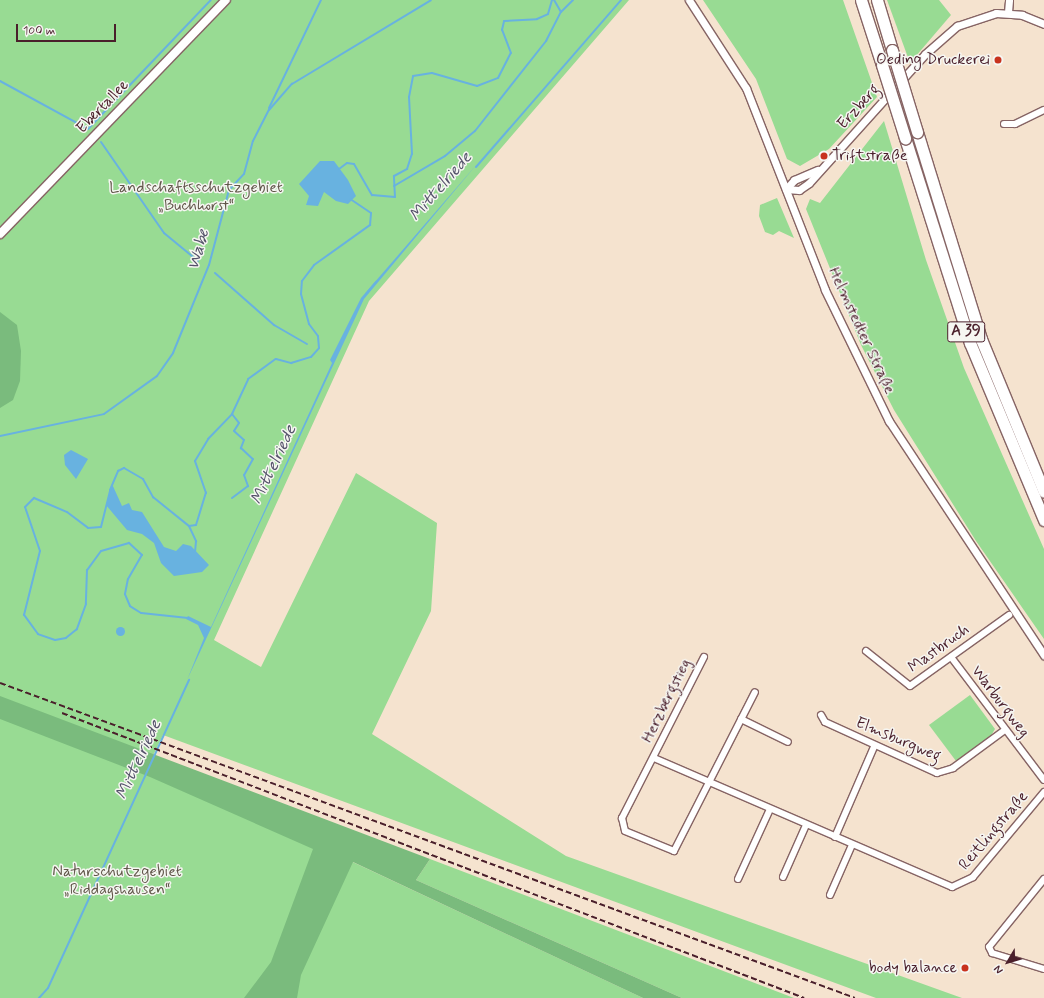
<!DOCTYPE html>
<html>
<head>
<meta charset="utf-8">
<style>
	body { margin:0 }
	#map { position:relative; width:1044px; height:998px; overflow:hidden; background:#f5e3cf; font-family:Mynerve,sans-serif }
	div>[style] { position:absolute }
	.green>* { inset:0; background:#98db93 }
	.forest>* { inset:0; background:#7abb7d }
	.water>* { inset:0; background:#68b2e0 }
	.round { border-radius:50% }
	.stream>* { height:2px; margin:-1px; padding:0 1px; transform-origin:1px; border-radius:1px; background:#68b2e0 }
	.roads { filter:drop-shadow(1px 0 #866464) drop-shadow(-1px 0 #866464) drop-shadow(0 1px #866464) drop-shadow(0 -1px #866464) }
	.minor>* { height:6px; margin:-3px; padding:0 3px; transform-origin:3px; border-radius:3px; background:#fff }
	.tertiary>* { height:7px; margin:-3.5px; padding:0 3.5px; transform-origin:3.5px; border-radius:3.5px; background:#fff }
	.secondary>* { height:8px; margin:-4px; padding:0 4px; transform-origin:4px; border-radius:4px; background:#fff }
	.motorway>* { height:11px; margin:-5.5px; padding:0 5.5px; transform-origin:5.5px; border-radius:5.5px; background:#fff }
	.rail>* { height:2px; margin-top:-1px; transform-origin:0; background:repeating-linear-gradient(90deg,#4a1f2b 0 6px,transparent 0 9px) }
	.bridges { filter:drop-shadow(1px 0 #866464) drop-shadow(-1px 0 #866464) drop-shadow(0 1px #866464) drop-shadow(0 -1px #866464) }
	.motorway-bridge>* { height:11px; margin:-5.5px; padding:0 5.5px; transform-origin:5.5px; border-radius:5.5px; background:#fff }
	.dots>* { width:11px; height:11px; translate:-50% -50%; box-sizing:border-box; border:2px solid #f6f6f2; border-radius:50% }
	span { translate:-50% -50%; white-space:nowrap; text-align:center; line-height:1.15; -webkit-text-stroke:3px #f6f6f2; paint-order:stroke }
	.shield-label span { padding:1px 3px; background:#f6f6f2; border:1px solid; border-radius:3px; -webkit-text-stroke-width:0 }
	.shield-label { font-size:15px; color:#4a1f2b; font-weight:700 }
	.poi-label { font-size:16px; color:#4a1f2b }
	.right { translate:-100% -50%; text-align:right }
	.left { translate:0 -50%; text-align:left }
	.street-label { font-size:16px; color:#4a1f2b }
	.park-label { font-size:16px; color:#61574a }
	.water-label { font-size:17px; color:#54526a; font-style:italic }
	.north { position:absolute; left:988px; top:942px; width:40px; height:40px; -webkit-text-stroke:3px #f6f6f2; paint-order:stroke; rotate:232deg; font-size:11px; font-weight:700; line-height:16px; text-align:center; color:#4a1f2b }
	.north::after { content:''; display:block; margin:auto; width:14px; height:18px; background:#4a1f2b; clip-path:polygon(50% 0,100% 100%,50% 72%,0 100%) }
	.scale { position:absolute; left:16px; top:24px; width:100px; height:18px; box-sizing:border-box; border:2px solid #4a1f2b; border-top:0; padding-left:5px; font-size:12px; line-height:14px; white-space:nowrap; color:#4a1f2b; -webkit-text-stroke:3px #f6f6f2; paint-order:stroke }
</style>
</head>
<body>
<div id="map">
	<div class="green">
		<i style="clip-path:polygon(0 0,629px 0,369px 301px,214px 640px,261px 667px,356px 473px,437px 523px,431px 611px,372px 734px,566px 856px,962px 998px,876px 998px,163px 735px,148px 766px,643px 998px,0 998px)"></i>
		<i style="clip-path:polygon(703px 0,843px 0,877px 97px,829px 149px,800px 166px,787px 159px,756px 79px)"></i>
		<i style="clip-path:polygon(887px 0,939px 0,951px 15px,910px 63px)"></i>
		<i style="clip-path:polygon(884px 121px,926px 260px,964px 368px,1044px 549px,1044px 639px,976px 541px,894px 410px,861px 345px,806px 209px,810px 199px,820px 203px)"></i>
		<i style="clip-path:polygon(777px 198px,794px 238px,779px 231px,773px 235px,765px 232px,759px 216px,760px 205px)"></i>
		<i style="clip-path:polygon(970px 695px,995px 729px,989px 739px,956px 761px,929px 725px)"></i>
		<i style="clip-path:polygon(430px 859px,794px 998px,682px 998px,416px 880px)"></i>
	</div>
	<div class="forest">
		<i style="clip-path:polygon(0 312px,17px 325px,21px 351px,20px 381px,13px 400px,0 408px)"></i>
		<i style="clip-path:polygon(0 696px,430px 859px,416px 880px,682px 998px,643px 998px,353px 862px,301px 975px,297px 998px,244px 998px,271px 962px,313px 849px,150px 777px,0 719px)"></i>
	</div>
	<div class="water">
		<i style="clip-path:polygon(320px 161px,334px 161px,348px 180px,356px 196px,348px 204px,336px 201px,324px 192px,318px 206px,306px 205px,309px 196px,299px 184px)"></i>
		<i style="clip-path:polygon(477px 164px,364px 299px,187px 680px,204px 638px,198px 625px,186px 619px,188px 616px,211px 627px,332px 363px,330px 360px,361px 298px)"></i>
		<i style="clip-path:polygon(71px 450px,88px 459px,76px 479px,65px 465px,64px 455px)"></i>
		<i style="clip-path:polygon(112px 484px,122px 506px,129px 503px,132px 510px,142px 512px,164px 547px,176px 551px,183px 544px,191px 546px,209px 565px,202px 572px,174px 576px,161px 563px,154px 543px,142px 534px,127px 530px,106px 505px)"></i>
		<i class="round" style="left:115.5px;top:626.5px;width:9px;height:9px"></i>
	</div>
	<div class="stream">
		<i style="left:561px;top:12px;width:17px;rotate:-45deg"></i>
		<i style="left:0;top:81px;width:100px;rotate:28.6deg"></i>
		<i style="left:88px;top:129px;width:178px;rotate:-46.4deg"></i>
		<i style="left:269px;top:108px;width:120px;rotate:-64.3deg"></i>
		<i style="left:101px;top:142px;width:111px;rotate:55.3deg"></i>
		<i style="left:164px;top:233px;width:44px;rotate:39.5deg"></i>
		<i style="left:476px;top:167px;width:221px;rotate:-49deg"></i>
		<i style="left:339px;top:169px;width:10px;rotate:-37deg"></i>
		<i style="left:347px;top:163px;width:7px;rotate:8deg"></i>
		<i style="left:354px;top:164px;width:36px;rotate:60deg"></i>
		<i style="left:372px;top:195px;width:23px;rotate:5deg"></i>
		<i style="left:395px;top:197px;width:21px;rotate:-93deg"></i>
		<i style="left:394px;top:176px;width:15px;rotate:-28deg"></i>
		<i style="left:407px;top:169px;width:16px;rotate:-72deg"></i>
		<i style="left:412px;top:154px;width:57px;rotate:-93deg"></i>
		<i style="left:409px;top:97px;width:21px;rotate:-79deg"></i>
		<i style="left:413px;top:76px;width:19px;rotate:-9deg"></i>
		<i style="left:432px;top:73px;width:47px;rotate:16.1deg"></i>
		<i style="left:477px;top:86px;width:22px;rotate:-21deg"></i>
		<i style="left:498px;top:78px;width:28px;rotate:-63deg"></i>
		<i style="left:511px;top:53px;width:25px;rotate:-111deg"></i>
		<i style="left:502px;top:30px;width:9px;rotate:-77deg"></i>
		<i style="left:504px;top:21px;width:33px;rotate:-3deg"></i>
		<i style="left:537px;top:19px;width:12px;rotate:-24deg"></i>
		<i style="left:548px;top:14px;width:15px;rotate:-74deg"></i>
		<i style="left:394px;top:186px;width:59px;rotate:-30.5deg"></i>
		<i style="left:445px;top:156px;width:39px;rotate:-40deg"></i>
		<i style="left:475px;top:131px;width:115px;rotate:-51.7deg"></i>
		<i style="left:546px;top:41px;width:33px;rotate:-63deg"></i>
		<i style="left:561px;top:12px;width:14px;rotate:-120deg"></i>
		<i style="left:215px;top:273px;width:79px;rotate:41.4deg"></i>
		<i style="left:274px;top:325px;width:38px;rotate:30deg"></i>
		<i style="left:366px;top:294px;width:16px;rotate:-50deg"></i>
		<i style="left:232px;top:414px;width:11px;rotate:52deg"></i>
		<i style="left:239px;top:423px;width:9px;rotate:122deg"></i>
		<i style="left:234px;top:431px;width:13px;rotate:42deg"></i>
		<i style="left:244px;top:440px;width:9px;rotate:111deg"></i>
		<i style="left:241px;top:448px;width:16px;rotate:43deg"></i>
		<i style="left:253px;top:459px;width:18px;rotate:119deg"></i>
		<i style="left:244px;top:475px;width:12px;rotate:70deg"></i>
		<i style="left:248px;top:486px;width:20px;rotate:143deg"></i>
		<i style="left:0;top:436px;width:106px;rotate:-11.9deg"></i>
		<i style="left:104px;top:414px;width:65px;rotate:-35.6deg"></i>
		<i style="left:157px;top:376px;width:28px;rotate:-55deg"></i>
		<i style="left:173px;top:353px;width:95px;rotate:-67.8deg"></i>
		<i style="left:209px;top:265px;width:78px;rotate:-75.1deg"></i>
		<i style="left:229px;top:190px;width:22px;rotate:-47deg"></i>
		<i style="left:244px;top:174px;width:34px;rotate:-75deg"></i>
		<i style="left:253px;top:141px;width:35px;rotate:-63deg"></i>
		<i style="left:269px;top:110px;width:35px;rotate:-49deg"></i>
		<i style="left:292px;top:84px;width:162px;rotate:-31.1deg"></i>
		<i style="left:189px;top:526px;width:7px;rotate:-8deg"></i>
		<i style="left:196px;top:525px;width:34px;rotate:-73deg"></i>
		<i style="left:206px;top:493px;width:34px;rotate:-109deg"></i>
		<i style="left:195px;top:461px;width:26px;rotate:-59deg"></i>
		<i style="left:208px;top:439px;width:35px;rotate:-46deg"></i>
		<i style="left:232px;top:414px;width:38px;rotate:-65deg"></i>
		<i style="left:248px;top:379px;width:34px;rotate:-36deg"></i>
		<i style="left:276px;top:359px;width:16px;rotate:15deg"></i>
		<i style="left:291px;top:363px;width:21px;rotate:-17deg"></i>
		<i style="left:311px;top:357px;width:12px;rotate:-48deg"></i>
		<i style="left:319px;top:348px;width:12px;rotate:-95deg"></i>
		<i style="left:318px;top:336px;width:15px;rotate:-127deg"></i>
		<i style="left:309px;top:324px;width:31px;rotate:-105deg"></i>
		<i style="left:301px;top:294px;width:13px;rotate:-86deg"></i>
		<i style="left:302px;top:281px;width:20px;rotate:-53deg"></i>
		<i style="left:314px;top:265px;width:69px;rotate:-35.5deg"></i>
		<i style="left:370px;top:225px;width:12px;rotate:-85deg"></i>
		<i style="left:371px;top:213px;width:25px;rotate:-146deg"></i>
		<i style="left:188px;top:618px;width:47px;rotate:-173.9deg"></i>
		<i style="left:141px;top:613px;width:13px;rotate:-148deg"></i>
		<i style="left:130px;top:606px;width:13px;rotate:-113deg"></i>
		<i style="left:125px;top:594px;width:15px;rotate:-79deg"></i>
		<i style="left:128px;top:579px;width:28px;rotate:-60deg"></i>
		<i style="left:142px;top:555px;width:18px;rotate:-137deg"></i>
		<i style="left:129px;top:543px;width:29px;rotate:164deg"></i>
		<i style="left:101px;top:551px;width:24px;rotate:126deg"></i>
		<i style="left:87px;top:570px;width:34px;rotate:92deg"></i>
		<i style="left:86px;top:604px;width:27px;rotate:110deg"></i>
		<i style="left:77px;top:629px;width:14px;rotate:141deg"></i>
		<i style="left:66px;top:638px;width:11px;rotate:170deg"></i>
		<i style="left:55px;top:640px;width:18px;rotate:-161deg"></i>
		<i style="left:38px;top:634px;width:24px;rotate:-126deg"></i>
		<i style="left:24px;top:615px;width:66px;rotate:-76deg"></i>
		<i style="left:40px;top:551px;width:46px;rotate:-108.8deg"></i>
		<i style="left:25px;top:507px;width:13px;rotate:-45deg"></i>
		<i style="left:34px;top:498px;width:36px;rotate:23deg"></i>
		<i style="left:67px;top:512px;width:26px;rotate:37deg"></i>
		<i style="left:88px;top:528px;width:13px;rotate:-4deg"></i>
		<i style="left:101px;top:527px;width:38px;rotate:-76deg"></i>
		<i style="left:110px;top:490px;width:21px;rotate:-67deg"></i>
		<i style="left:118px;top:471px;width:7px;rotate:-27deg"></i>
		<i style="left:124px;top:468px;width:22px;rotate:30deg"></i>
		<i style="left:143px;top:479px;width:21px;rotate:61deg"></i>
		<i style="left:153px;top:497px;width:46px;rotate:38.9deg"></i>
		<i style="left:189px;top:526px;width:17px;rotate:65deg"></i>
		<i style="left:196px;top:541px;width:12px;rotate:95deg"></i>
		<i style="left:39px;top:998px;width:13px;rotate:-48deg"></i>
		<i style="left:48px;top:988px;width:339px;rotate:-65.4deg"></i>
	</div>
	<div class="roads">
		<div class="minor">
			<i style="left:1004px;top:124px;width:11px"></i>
			<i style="left:1015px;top:124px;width:32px;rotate:-26deg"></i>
			<i style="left:866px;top:651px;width:56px;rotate:38.5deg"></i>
			<i style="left:910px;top:686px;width:122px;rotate:-35.6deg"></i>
			<i style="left:704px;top:657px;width:181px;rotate:117deg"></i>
			<i style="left:622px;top:818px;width:13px;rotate:77deg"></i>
			<i style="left:625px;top:831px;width:53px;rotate:22.2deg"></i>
			<i style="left:674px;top:851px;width:178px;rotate:-63deg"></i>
			<i style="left:951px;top:657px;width:154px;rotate:52.9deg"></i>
			<i style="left:821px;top:715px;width:8px;rotate:60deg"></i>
			<i style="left:825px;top:722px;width:123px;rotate:24.5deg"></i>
			<i style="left:937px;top:773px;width:17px;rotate:-17deg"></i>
			<i style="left:953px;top:768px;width:64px;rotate:-36.2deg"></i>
			<i style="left:741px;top:719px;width:52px;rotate:26.1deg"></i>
			<i style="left:654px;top:758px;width:325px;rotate:23.4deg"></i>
			<i style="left:952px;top:887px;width:23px;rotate:-25deg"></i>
			<i style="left:973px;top:877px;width:111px;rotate:-50.1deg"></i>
			<i style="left:835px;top:837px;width:98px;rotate:-66.6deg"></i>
			<i style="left:783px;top:877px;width:57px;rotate:-66.1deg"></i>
			<i style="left:738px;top:879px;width:77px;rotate:-65.4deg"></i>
			<i style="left:1044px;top:879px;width:87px;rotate:129deg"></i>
			<i style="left:989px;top:947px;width:7px;rotate:63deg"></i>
			<i style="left:992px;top:953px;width:54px;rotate:17.1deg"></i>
			<i style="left:830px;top:895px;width:55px;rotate:-66.3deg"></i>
		</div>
		<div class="tertiary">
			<i style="left:689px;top:0;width:105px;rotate:57.1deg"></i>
			<i style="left:746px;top:88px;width:217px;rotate:68.6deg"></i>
			<i style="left:825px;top:290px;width:146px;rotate:64deg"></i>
			<i style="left:889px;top:421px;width:281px;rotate:56.5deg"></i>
			<i style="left:1008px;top:12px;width:12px;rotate:-85deg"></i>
			<i style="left:786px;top:189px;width:13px;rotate:4deg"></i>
			<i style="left:799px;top:190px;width:12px;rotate:-35deg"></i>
			<i style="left:809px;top:183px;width:173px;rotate:-48deg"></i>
			<i style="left:925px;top:54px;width:43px;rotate:-41.2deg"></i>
			<i style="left:957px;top:26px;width:41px;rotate:-18.4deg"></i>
			<i style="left:996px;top:13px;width:26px;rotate:4deg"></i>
			<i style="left:1022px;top:15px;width:24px;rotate:22deg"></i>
			<i style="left:786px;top:189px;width:12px;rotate:-48deg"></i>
			<i style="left:794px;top:180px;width:26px;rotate:-23deg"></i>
		</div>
		<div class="secondary">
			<i style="left:0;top:234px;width:325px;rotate:-46deg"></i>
		</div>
		<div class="motorway">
			<i style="left:861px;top:0;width:68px;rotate:72.1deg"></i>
			<i style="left:877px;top:0;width:52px;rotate:73.3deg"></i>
			<i style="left:917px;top:132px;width:217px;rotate:72.8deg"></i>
			<i style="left:981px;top:339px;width:165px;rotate:67.6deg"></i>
			<i style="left:905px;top:138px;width:215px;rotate:72.4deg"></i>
			<i style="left:970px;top:343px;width:192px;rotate:67.3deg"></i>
		</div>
	</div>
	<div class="rail">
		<i style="left:0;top:683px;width:911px;rotate:20.22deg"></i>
		<i style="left:62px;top:713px;width:795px;rotate:21.01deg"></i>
	</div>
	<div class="bridges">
		<div class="motorway-bridge">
			<i style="left:892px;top:50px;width:86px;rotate:73deg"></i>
			<i style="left:882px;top:65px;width:77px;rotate:72.5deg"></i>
		</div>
	</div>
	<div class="dots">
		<i style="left:998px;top:60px;background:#c8321e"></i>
		<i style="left:824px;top:156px;background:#c8321e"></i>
		<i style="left:965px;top:968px;background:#c8321e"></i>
	</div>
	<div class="shield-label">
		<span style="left:966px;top:332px">A 39</span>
	</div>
	<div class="poi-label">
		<span class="right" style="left:990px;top:60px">Oeding Druckerei</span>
		<span class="left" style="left:832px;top:156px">Triftstraße</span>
		<span class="right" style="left:957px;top:968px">body balance</span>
	</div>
	<div class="street-label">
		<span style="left:103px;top:107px;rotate:-46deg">Ebertallee</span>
		<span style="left:859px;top:107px;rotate:-48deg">Erzberg</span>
		<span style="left:861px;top:331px;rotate:65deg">Helmstedter Straße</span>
		<span style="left:939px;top:649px;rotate:-36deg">Mastbruch</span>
		<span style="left:667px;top:701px;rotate:-64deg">Herzbergstieg</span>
		<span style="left:1000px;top:702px;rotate:53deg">Warburgweg</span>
		<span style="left:898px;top:740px;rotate:23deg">Elmsburgweg</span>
		<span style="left:994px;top:831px;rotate:-50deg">Reitlingstraße</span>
	</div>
	<div class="park-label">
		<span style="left:196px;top:197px">Landschaftsschutzgebiet<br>„Buchhorst“</span>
		<span style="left:117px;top:881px">Naturschutzgebiet<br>„Riddagshausen“</span>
	</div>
	<div class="water-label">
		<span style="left:441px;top:187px;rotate:-49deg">Mittelriede</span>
		<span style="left:199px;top:250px;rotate:-73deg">Wabe</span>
		<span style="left:274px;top:465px;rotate:-65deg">Mittelriede</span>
		<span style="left:139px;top:760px;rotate:-65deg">Mittelriede</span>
	</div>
	<div class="north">N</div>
	<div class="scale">100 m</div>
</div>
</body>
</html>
